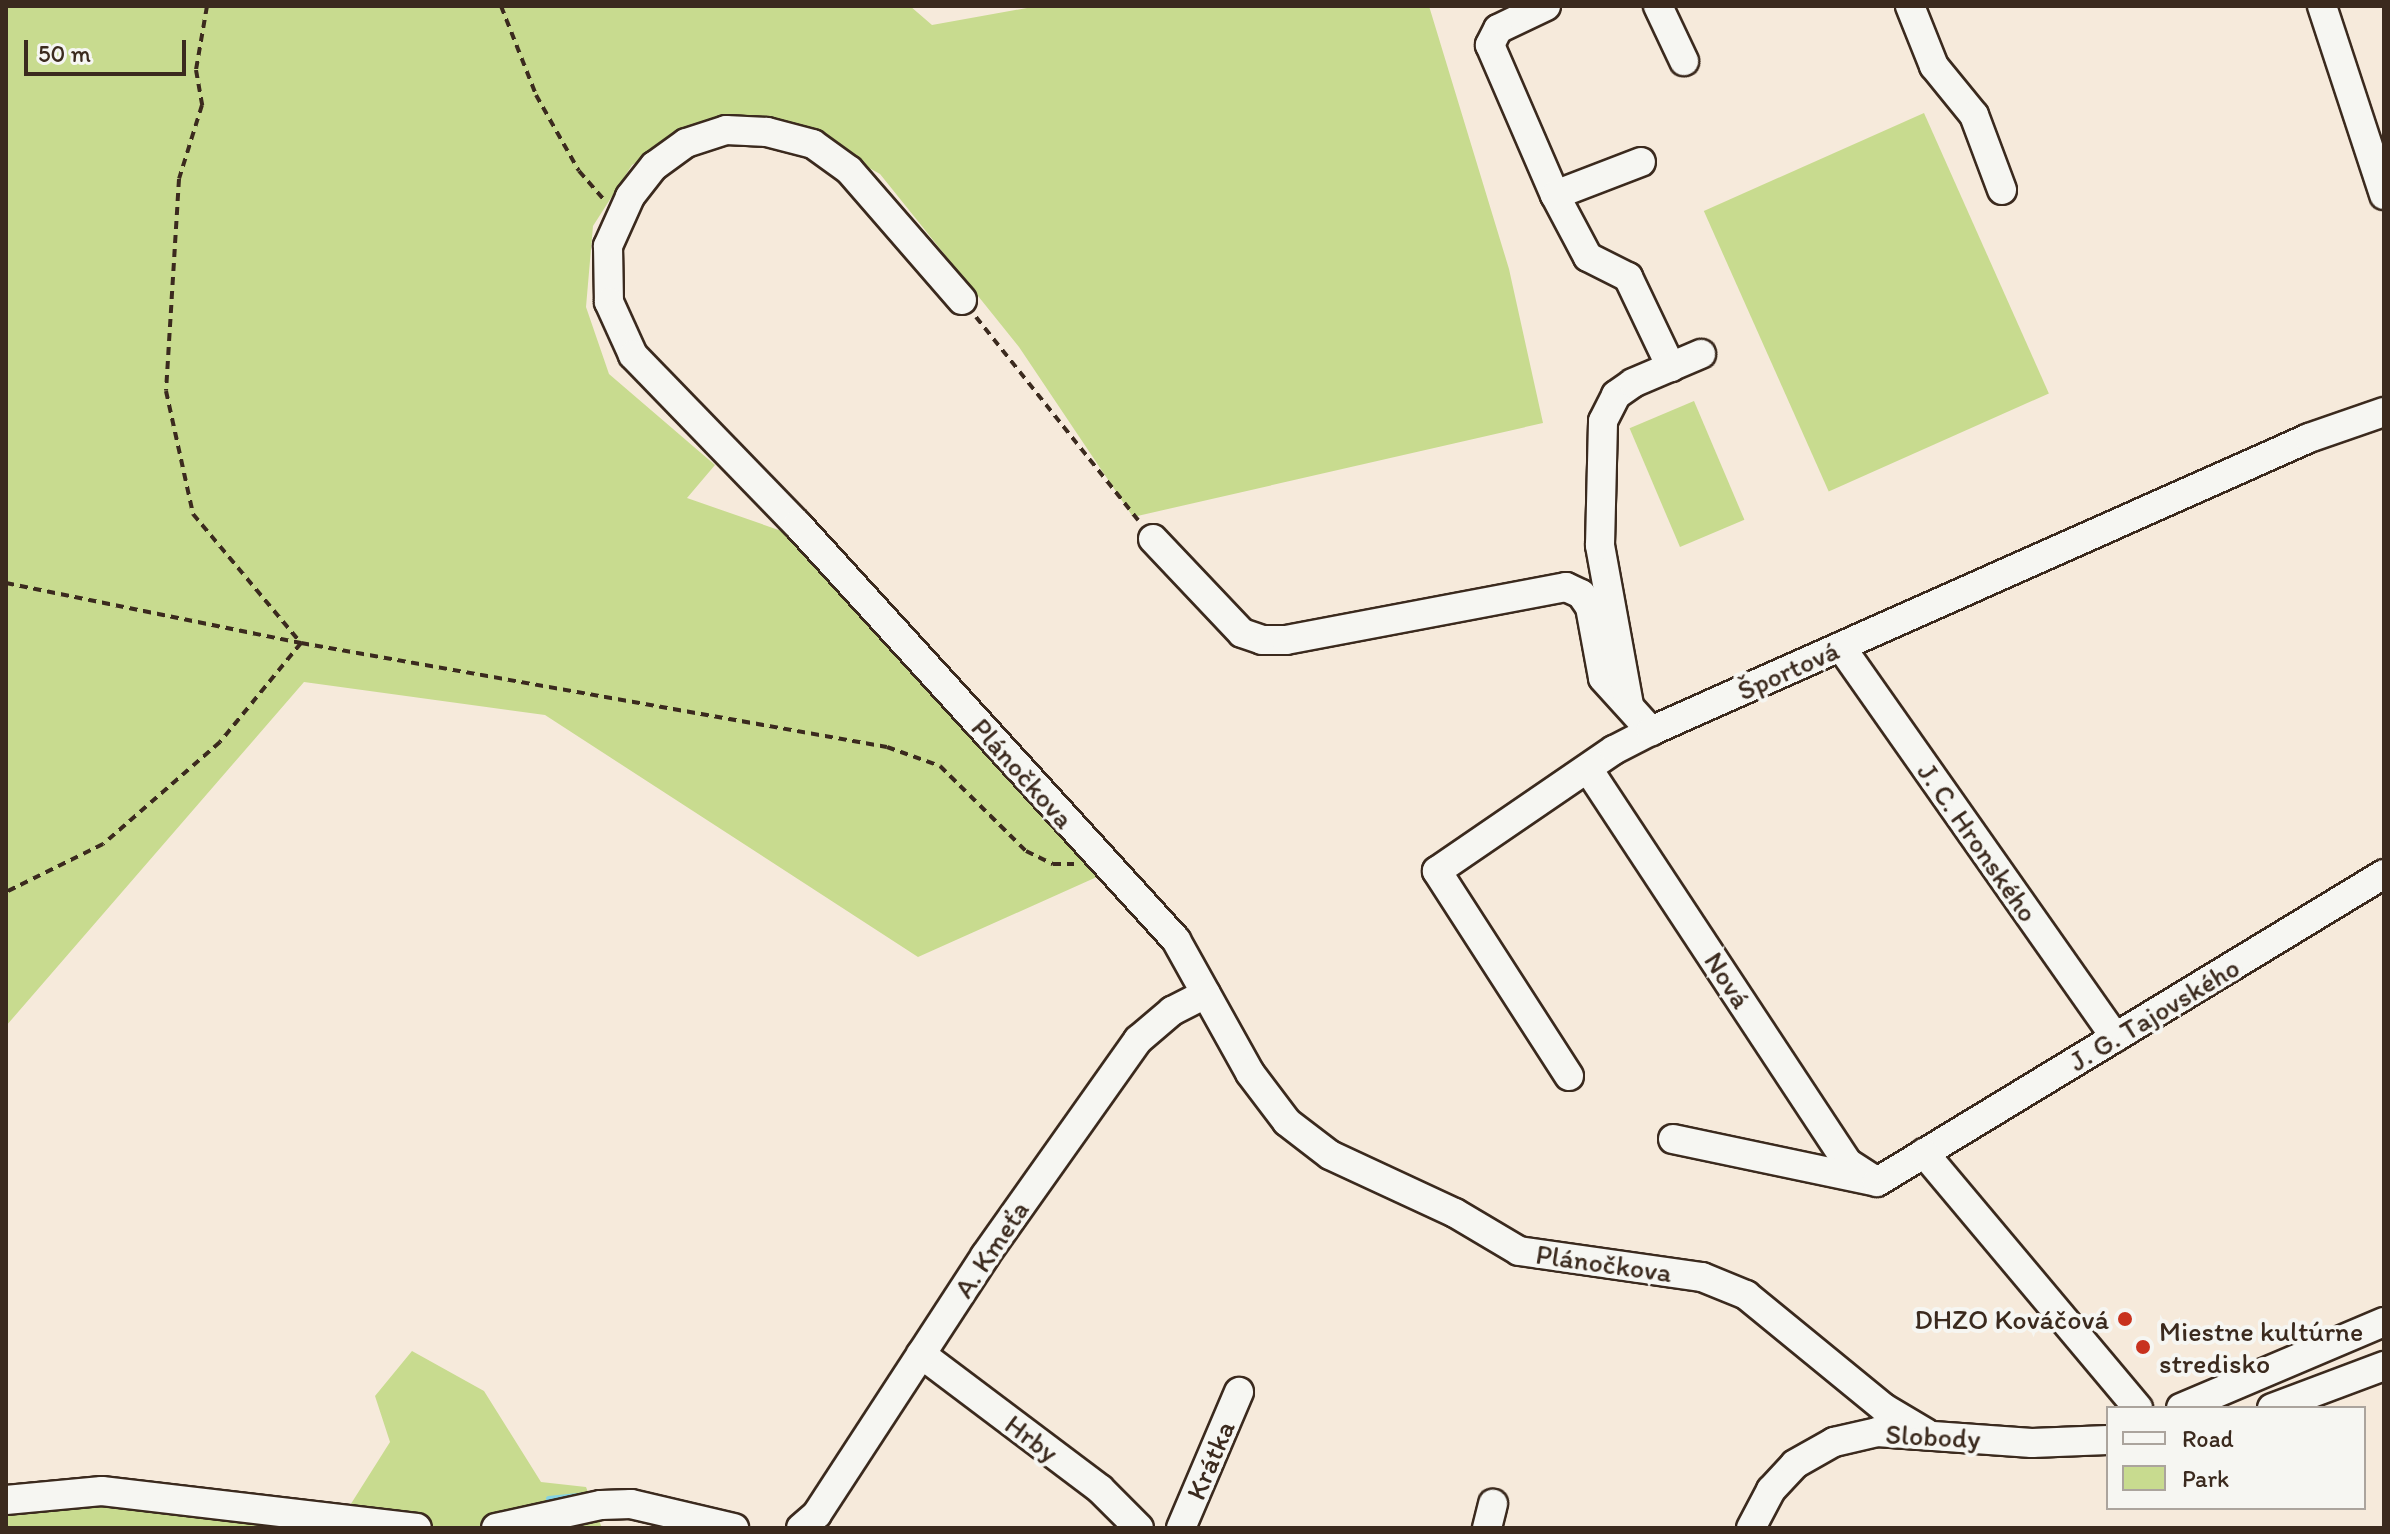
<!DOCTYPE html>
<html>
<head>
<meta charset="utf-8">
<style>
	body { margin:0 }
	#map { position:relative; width:2390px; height:1534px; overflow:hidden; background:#f6eadb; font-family:Itim,sans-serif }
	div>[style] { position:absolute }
	.green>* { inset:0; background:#c8db8f; transform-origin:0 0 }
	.stream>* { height:6px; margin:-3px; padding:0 3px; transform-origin:3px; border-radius:3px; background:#84d2e2 }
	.path>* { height:4px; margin-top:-2px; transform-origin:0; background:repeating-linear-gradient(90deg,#3b2a1e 0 8px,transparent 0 14px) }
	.roads { filter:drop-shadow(2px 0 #3b2a1e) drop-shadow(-2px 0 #3b2a1e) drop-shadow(0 2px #3b2a1e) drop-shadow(0 -2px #3b2a1e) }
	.minor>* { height:28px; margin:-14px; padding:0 14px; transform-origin:14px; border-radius:14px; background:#f6f6f2 }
	.dots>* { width:22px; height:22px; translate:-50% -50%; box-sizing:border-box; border:4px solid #f6f6f2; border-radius:50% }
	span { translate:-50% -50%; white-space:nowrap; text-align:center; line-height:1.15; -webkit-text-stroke:8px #f6f6f2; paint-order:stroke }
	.street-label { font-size:28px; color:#3b2a1e }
	.poi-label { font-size:28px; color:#3b2a1e }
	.right { translate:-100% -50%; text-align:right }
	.left { translate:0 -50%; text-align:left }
	.frame { position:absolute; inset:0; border:8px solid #3b2a1e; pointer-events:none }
	.legend { position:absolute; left:2106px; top:1406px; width:260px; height:104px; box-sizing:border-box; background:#f6f6f2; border:2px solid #aba49d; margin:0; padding:10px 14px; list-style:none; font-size:24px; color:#3b2a1e }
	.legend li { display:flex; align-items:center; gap:16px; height:40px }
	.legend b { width:40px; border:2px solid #aba49d }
	.scale { position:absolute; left:24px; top:40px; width:162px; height:36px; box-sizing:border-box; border:4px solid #3b2a1e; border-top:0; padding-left:10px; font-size:24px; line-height:28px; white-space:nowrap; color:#3b2a1e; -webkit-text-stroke:6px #f6f6f2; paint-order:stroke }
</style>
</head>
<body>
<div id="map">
	<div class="green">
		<i style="clip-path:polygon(6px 6px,910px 6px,932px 25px,1038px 6px,1429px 6px,1509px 269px,1543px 423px,1133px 517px,1019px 347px,880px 174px,794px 126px,702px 126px,632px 165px,593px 226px,586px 307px,609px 374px,715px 465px,687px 498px,796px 536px,1099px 876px,918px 957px,545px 715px,304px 682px,6px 1026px)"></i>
		<i style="left:1924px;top:113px;width:307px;height:241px;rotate:66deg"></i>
		<i style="left:1694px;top:401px;width:129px;height:70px;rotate:67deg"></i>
		<i style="clip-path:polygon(412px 1351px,484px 1391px,541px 1482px,586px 1487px,602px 1528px,6px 1528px,6px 1487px,342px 1518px,390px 1442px,375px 1396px)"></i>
	</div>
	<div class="stream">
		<i style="left:549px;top:1499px;width:36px;rotate:-6deg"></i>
	</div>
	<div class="path">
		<i style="left:207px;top:6px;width:65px;rotate:99.8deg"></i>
		<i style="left:196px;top:70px;width:36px;rotate:80deg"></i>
		<i style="left:202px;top:105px;width:77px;rotate:107.3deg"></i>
		<i style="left:179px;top:179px;width:212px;rotate:93.5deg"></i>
		<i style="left:166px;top:391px;width:126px;rotate:77.6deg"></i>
		<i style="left:193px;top:514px;width:168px;rotate:50.1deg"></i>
		<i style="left:301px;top:643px;width:595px;rotate:10.06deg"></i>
		<i style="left:887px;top:747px;width:56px;rotate:19.7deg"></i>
		<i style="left:940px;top:766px;width:121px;rotate:44.7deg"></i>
		<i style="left:1026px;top:851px;width:30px;rotate:26deg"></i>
		<i style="left:1053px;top:864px;width:21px"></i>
		<i style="left:501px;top:6px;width:96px;rotate:68.5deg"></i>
		<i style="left:536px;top:95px;width:87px;rotate:60.5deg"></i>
		<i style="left:579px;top:171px;width:38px;rotate:49deg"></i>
		<i style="left:976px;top:317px;width:260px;rotate:51.4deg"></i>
		<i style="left:6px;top:583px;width:301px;rotate:11.5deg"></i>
		<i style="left:301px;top:643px;width:128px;rotate:129.3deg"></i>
		<i style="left:220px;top:742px;width:155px;rotate:138.9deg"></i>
		<i style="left:103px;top:844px;width:108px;rotate:153.7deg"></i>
	</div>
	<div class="roads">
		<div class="minor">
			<i style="left:1546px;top:6px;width:53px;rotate:154.4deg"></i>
			<i style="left:1498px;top:29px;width:18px;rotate:117deg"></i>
			<i style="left:1490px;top:45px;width:163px;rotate:66.6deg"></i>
			<i style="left:1555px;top:195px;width:92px;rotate:-21deg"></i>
			<i style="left:1658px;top:6px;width:61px;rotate:64.7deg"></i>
			<i style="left:1910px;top:6px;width:65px;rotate:68.2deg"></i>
			<i style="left:1934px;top:66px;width:63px;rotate:50.8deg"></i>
			<i style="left:1974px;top:115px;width:80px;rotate:69.5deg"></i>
			<i style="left:2322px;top:6px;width:199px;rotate:71.8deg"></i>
			<i style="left:1555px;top:195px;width:70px;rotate:62deg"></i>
			<i style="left:1588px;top:257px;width:45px;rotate:26.6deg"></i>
			<i style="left:1628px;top:277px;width:100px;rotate:64.5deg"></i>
			<i style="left:962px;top:300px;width:172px;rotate:-131deg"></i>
			<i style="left:849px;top:170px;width:44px;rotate:-144.2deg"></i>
			<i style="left:813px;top:144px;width:48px;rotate:-165.4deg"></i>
			<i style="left:767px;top:132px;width:41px;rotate:-177.2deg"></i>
			<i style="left:726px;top:130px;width:42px;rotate:162deg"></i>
			<i style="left:686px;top:143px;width:39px;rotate:144deg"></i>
			<i style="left:654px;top:166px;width:39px;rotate:128deg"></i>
			<i style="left:630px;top:197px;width:54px;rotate:114.2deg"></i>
			<i style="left:608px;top:246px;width:56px;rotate:89deg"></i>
			<i style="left:609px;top:302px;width:58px;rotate:65.6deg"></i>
			<i style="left:633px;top:355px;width:235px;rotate:45.9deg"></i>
			<i style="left:797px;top:524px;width:563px;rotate:47.66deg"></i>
			<i style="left:1176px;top:940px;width:152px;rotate:60.9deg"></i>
			<i style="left:1250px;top:1073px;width:61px;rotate:52.9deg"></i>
			<i style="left:1287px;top:1122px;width:54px;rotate:37.5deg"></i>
			<i style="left:1330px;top:1155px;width:138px;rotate:24.9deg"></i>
			<i style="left:1455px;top:1213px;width:74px;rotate:30.7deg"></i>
			<i style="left:1519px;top:1251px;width:185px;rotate:8.1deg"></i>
			<i style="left:1702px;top:1277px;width:48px;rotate:22.2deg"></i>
			<i style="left:1746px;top:1295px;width:178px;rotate:39.3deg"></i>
			<i style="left:1884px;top:1408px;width:49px;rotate:30.8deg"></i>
			<i style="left:1153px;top:539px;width:129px;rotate:46.6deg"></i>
			<i style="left:1242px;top:633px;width:21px;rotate:19deg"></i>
			<i style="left:1262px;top:640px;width:24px"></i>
			<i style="left:1286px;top:640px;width:285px;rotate:-10.7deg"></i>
			<i style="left:1566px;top:587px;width:17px;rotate:25deg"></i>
			<i style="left:1581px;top:594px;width:16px;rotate:55deg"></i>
			<i style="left:1590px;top:607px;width:72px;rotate:79.6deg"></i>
			<i style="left:1603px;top:678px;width:72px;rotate:47.8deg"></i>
			<i style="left:1841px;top:647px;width:477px;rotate:54.9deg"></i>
			<i style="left:1629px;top:705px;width:163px;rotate:-100.3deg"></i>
			<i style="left:1600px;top:545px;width:124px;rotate:-88.6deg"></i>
			<i style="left:1603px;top:421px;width:29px;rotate:-63deg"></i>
			<i style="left:1616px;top:395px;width:21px;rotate:-35deg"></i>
			<i style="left:1633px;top:383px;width:74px;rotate:-23.1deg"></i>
			<i style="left:1588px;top:769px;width:472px;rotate:56.6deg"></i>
			<i style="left:1848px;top:1163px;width:30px;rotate:33deg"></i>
			<i style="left:1569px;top:1076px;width:244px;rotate:-122.8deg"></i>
			<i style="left:1437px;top:871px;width:214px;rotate:-34.4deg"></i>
			<i style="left:1614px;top:750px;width:42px;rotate:-27.2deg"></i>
			<i style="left:1651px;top:731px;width:720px;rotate:-24deg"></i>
			<i style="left:2309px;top:438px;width:79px;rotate:-19.1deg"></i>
			<i style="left:1673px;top:1139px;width:208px;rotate:11.9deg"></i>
			<i style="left:1877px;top:1182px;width:593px;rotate:-31.28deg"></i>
			<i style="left:1924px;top:1153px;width:333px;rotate:50deg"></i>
			<i style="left:921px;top:1354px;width:224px;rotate:37deg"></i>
			<i style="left:1100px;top:1489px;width:55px;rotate:45deg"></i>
			<i style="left:2181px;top:1408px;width:220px;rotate:-23deg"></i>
			<i style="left:2272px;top:1408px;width:120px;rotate:-20.6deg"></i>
			<i style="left:6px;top:1500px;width:96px;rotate:-5.4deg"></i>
			<i style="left:102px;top:1491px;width:317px;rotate:6.7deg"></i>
			<i style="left:496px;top:1528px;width:107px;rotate:-12.4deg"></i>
			<i style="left:601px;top:1505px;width:30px;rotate:-2deg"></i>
			<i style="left:631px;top:1504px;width:106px;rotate:13.1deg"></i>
			<i style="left:801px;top:1528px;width:21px;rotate:-41deg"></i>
			<i style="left:817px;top:1514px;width:308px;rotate:-56.9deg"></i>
			<i style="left:985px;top:1256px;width:265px;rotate:-54.7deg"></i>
			<i style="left:1138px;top:1040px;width:45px;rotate:-40.5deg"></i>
			<i style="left:1172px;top:1011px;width:38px;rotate:-27deg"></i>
			<i style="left:1181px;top:1528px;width:148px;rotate:-66.9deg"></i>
			<i style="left:1487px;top:1528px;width:25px;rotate:-76deg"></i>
			<i style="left:1751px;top:1528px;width:43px;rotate:-62.2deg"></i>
			<i style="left:1771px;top:1490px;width:35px;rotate:-47deg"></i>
			<i style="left:1795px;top:1464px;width:45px;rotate:-29.4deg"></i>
			<i style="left:1834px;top:1442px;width:44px;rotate:-13.1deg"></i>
			<i style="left:1877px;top:1432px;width:155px;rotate:4.1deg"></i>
			<i style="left:2032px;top:1443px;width:76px;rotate:-2.3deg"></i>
		</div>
	</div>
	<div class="dots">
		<i style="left:2125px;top:1319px;background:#c8321e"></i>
		<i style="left:2143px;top:1347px;background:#c8321e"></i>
	</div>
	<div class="street-label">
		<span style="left:1788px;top:670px;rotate:-24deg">Športová</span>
		<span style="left:1023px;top:773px;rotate:48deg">Plánočkova</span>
		<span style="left:1978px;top:842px;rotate:55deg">J. C. Hronského</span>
		<span style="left:1728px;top:980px;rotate:57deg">Nová</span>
		<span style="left:2154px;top:1014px;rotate:-31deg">J. G. Tajovského</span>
		<span style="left:991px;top:1249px;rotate:-56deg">A. Kmeťa</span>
		<span style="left:1604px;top:1263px;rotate:8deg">Plánočkova</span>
		<span style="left:1933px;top:1436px;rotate:3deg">Slobody</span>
		<span style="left:1032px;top:1438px;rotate:37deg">Hrby</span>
		<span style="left:1210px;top:1460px;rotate:-67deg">Krátka</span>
	</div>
	<div class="poi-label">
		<span class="right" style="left:2109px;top:1319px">DHZO Kováčová</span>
		<span class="left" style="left:2159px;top:1347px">Miestne kultúrne<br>stredisko</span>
	</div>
	<div class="frame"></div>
	<ul class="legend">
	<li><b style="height:10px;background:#f6f6f2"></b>Road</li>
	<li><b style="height:22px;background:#c8db8f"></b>Park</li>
	</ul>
	<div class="scale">50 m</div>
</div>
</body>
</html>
